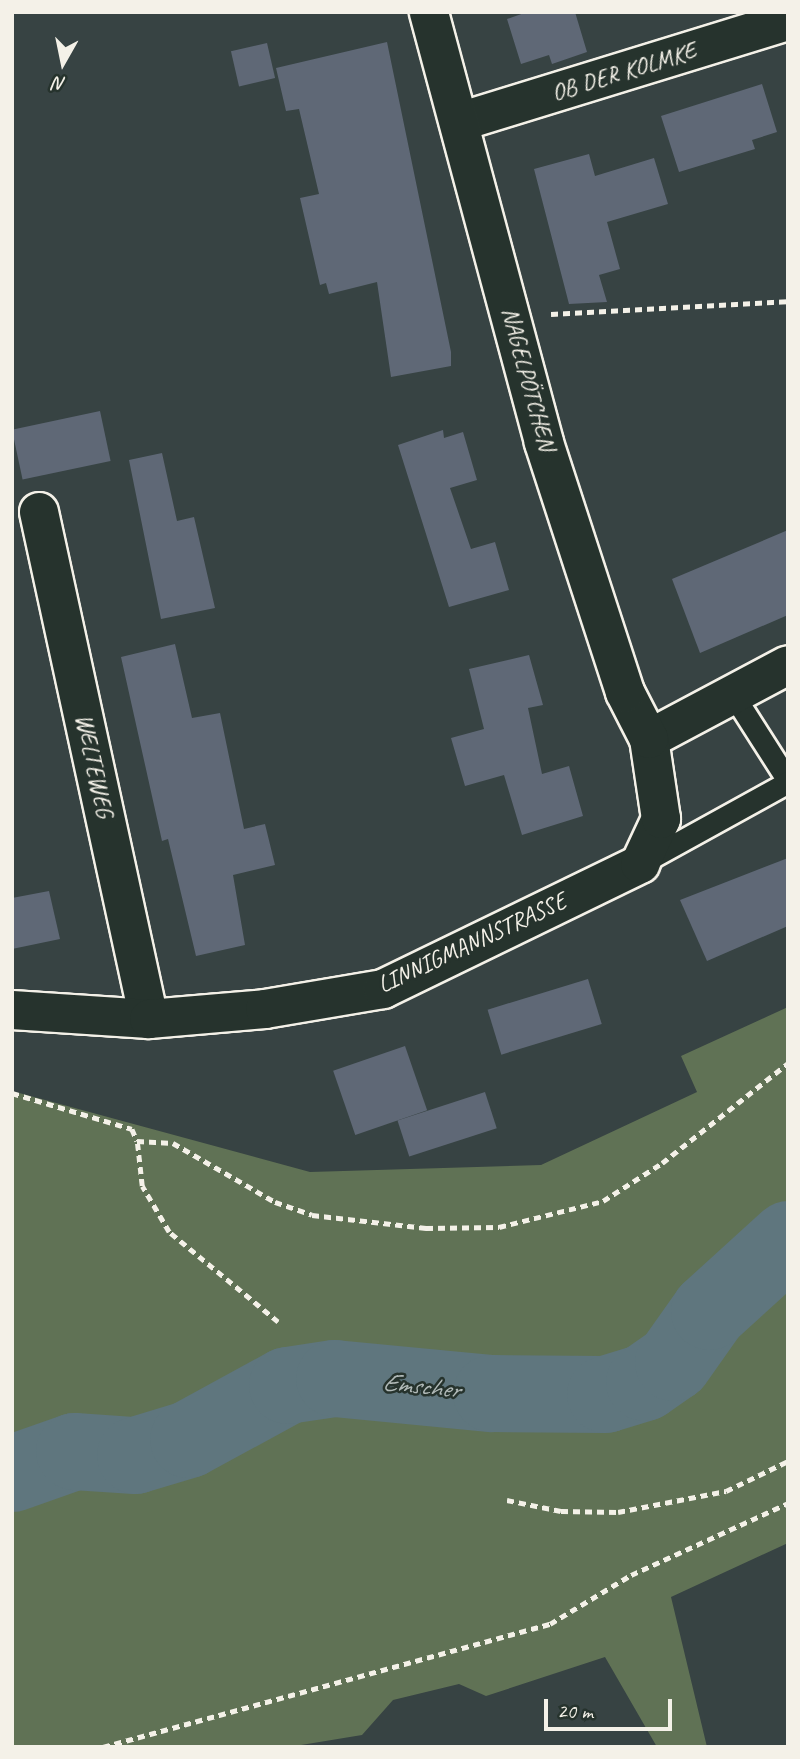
<!DOCTYPE html>
<html>
<head>
<meta charset="utf-8">
<style>
	body { margin:0 }
	#map { position:relative; width:800px; height:1759px; overflow:hidden; background:#374343; font-family:Caveat,sans-serif }
	div>[style] { position:absolute }
	.green>* { inset:0; background:#607255 }
	.river>* { height:77px; margin:-38.5px; padding:0 38.5px; transform-origin:38.5px; border-radius:38.5px; background:#5f767e }
	.building>* { inset:0; background:#5f6876; transform-origin:0 0 }
	.path>* { height:4.5px; margin-top:-2.25px; transform-origin:0; background:repeating-linear-gradient(90deg,#f4f1e8 0 7px,transparent 0 12px) }
	.roads { filter:drop-shadow(2px 0 #f4f1e8) drop-shadow(-2px 0 #f4f1e8) drop-shadow(0 2px #f4f1e8) drop-shadow(0 -2px #f4f1e8) }
	.lane>* { height:21px; margin:-10.5px; padding:0 10.5px; transform-origin:10.5px; border-radius:10.5px; background:#26332d }
	.street>* { height:38px; margin:-19px; padding:0 19px; transform-origin:19px; border-radius:19px; background:#26332d }
	span { translate:-50% -50%; white-space:nowrap; text-align:center; line-height:1.15; -webkit-text-stroke:5px #26332d; paint-order:stroke }
	.street-label { font-size:24px; color:#f4f1e8 }
	.water-label { font-size:26px; color:#b1bab8; font-style:italic }
	.frame { position:absolute; inset:0; border:14px solid #f4f1e8; pointer-events:none }
	.north { position:absolute; left:28px; top:28px; width:70px; height:70px; -webkit-text-stroke:5px #26332d; paint-order:stroke; rotate:189deg; font-size:19px; font-weight:700; line-height:28px; text-align:center; color:#f4f1e8 }
	.north::after { content:''; display:block; margin:auto; width:24px; height:32px; background:#f4f1e8; clip-path:polygon(50% 0,100% 100%,50% 72%,0 100%) }
	.scale { position:absolute; left:544px; top:1699px; width:128px; height:32px; box-sizing:border-box; border:4px solid #f4f1e8; border-top:0; padding-left:9px; font-size:21px; line-height:24px; white-space:nowrap; color:#f4f1e8; -webkit-text-stroke:5px #26332d; paint-order:stroke }
</style>
</head>
<body>
<div id="map">
	<div class="green">
		<i style="clip-path:polygon(788px 1007px,788px 1543px,671px 1597px,707px 1747px,657px 1747px,605px 1657px,486px 1696px,459px 1684px,393px 1700px,362px 1735px,289px 1747px,12px 1747px,12px 1091px,310px 1172px,541px 1165px,697px 1092px,681px 1056px)"></i>
	</div>
	<div class="river">
		<i style="left:12px;top:1473px;width:66px;rotate:-19.5deg"></i>
		<i style="left:74px;top:1451px;width:61px;rotate:3.8deg"></i>
		<i style="left:135px;top:1455px;width:55px;rotate:-16.8deg"></i>
		<i style="left:188px;top:1439px;width:113px;rotate:-28.6deg"></i>
		<i style="left:287px;top:1385px;width:48px;rotate:-8.5deg"></i>
		<i style="left:334px;top:1378px;width:158px;rotate:5.5deg"></i>
		<i style="left:491px;top:1393px;width:114px;rotate:0.5deg"></i>
		<i style="left:605px;top:1394px;width:41px;rotate:-17.1deg"></i>
		<i style="left:644px;top:1382px;width:35px;rotate:-35deg"></i>
		<i style="left:673px;top:1362px;width:62px;rotate:-54.8deg"></i>
		<i style="left:709px;top:1311px;width:107px;rotate:-42.3deg"></i>
	</div>
	<div class="building">
		<i style="clip-path:polygon(527px 12px,575px 12px,587px 52px,552px 64px,549px 55px,521px 64px,507px 19px)"></i>
		<i style="clip-path:polygon(387px 42px,451px 352px,451px 366px,391px 377px,377px 282px,329px 294px,326px 283px,320px 285px,300px 198px,319px 194px,299px 109px,286px 111px,276px 68px)"></i>
		<i style="left:267px;top:43px;width:36px;height:37px;rotate:77deg"></i>
		<i style="clip-path:polygon(762px 84px,777px 132px,752px 140px,755px 149px,679px 172px,661px 116px)"></i>
		<i style="clip-path:polygon(589px 154px,595px 176px,654px 158px,668px 204px,607px 222px,620px 269px,599px 275px,607px 302px,569px 304px,534px 169px)"></i>
		<i style="left:100px;top:411px;width:51px;height:90px;rotate:78deg"></i>
		<i style="clip-path:polygon(443px 430px,444px 438px,463px 432px,477px 480px,450px 488px,471px 549px,495px 542px,509px 590px,449px 607px,398px 445px)"></i>
		<i style="clip-path:polygon(162px 453px,177px 521px,194px 517px,215px 608px,161px 619px,129px 460px)"></i>
		<i style="clip-path:polygon(788px 530px,788px 615px,700px 653px,672px 579px)"></i>
		<i style="clip-path:polygon(175px 644px,192px 718px,220px 713px,244px 829px,265px 824px,275px 865px,233px 875px,245px 945px,196px 956px,168px 839px,162px 841px,121px 657px)"></i>
		<i style="clip-path:polygon(529px 655px,543px 705px,528px 708px,542px 774px,569px 766px,583px 816px,522px 835px,504px 775px,465px 786px,451px 738px,484px 729px,469px 669px)"></i>
		<i style="clip-path:polygon(788px 858px,788px 926px,707px 961px,680px 900px)"></i>
		<i style="clip-path:polygon(49px 891px,60px 939px,12px 949px,12px 898px)"></i>
		<i style="left:588px;top:979px;width:47px;height:105px;rotate:73deg"></i>
		<i style="left:405px;top:1046px;width:68px;height:76px;rotate:71deg"></i>
		<i style="left:485px;top:1092px;width:38px;height:92px;rotate:72deg"></i>
	</div>
	<div class="path">
		<i style="left:551px;top:314px;width:237px;rotate:-3.1deg"></i>
		<i style="left:12px;top:1093px;width:125px;rotate:16.7deg"></i>
		<i style="left:132px;top:1129px;width:13px;rotate:67deg"></i>
		<i style="left:278px;top:1322px;width:141px;rotate:-140.5deg"></i>
		<i style="left:169px;top:1232px;width:53px;rotate:-120.4deg"></i>
		<i style="left:142px;top:1186px;width:45px;rotate:-96.3deg"></i>
		<i style="left:137px;top:1141px;width:36px;rotate:3deg"></i>
		<i style="left:173px;top:1143px;width:118px;rotate:30deg"></i>
		<i style="left:275px;top:1202px;width:39px;rotate:19deg"></i>
		<i style="left:312px;top:1215px;width:115px;rotate:6.5deg"></i>
		<i style="left:426px;top:1228px;width:73px;rotate:-0.8deg"></i>
		<i style="left:499px;top:1227px;width:107px;rotate:-14deg"></i>
		<i style="left:603px;top:1201px;width:70px;rotate:-32.8deg"></i>
		<i style="left:662px;top:1163px;width:161px;rotate:-38.4deg"></i>
		<i style="left:507px;top:1500px;width:55px;rotate:11.5deg"></i>
		<i style="left:561px;top:1511px;width:57px;rotate:1deg"></i>
		<i style="left:618px;top:1512px;width:110px;rotate:-11deg"></i>
		<i style="left:726px;top:1491px;width:69px;rotate:-25.8deg"></i>
		<i style="left:103px;top:1747px;width:464px;rotate:-15.4deg"></i>
		<i style="left:550px;top:1624px;width:95px;rotate:-31.2deg"></i>
		<i style="left:631px;top:1575px;width:173px;rotate:-24.6deg"></i>
	</div>
	<div class="roads">
		<div class="lane">
			<i style="left:732px;top:693px;width:104px;rotate:57.5deg"></i>
			<i style="left:645px;top:861px;width:163px;rotate:-28.9deg"></i>
		</div>
		<div class="street">
			<i style="left:459px;top:122px;width:344px;rotate:-17.1deg"></i>
			<i style="left:39px;top:512px;width:519px;rotate:77.76deg"></i>
			<i style="left:649px;top:739px;width:157px;rotate:-28deg"></i>
			<i style="left:12px;top:1010px;width:137px;rotate:3.8deg"></i>
			<i style="left:149px;top:1019px;width:116px;rotate:-4.9deg"></i>
			<i style="left:265px;top:1009px;width:120px;rotate:-9.6deg"></i>
			<i style="left:383px;top:989px;width:286px;rotate:-25.9deg"></i>
			<i style="left:640px;top:864px;width:50px;rotate:-65deg"></i>
			<i style="left:661px;top:819px;width:81px;rotate:-98.5deg"></i>
			<i style="left:649px;top:739px;width:53px;rotate:-117.1deg"></i>
			<i style="left:625px;top:692px;width:263px;rotate:-108deg"></i>
			<i style="left:544px;top:442px;width:445px;rotate:-105deg"></i>
		</div>
	</div>
	<div class="street-label">
		<span style="left:624px;top:72px;rotate:-17deg">OB DER KOLMKE</span>
		<span style="left:528px;top:379px;rotate:75deg">NAGELPÖTCHEN</span>
		<span style="left:94px;top:766px;rotate:78deg">WELTEWEG</span>
		<span style="left:472px;top:943px;rotate:-25deg">LINNIGMANNSTRASSE</span>
	</div>
	<div class="water-label">
		<span style="left:421px;top:1386px;rotate:6deg">Emscher</span>
	</div>
	<div class="frame"></div>
	<div class="north">N</div>
	<div class="scale">20 m</div>
</div>
</body>
</html>
